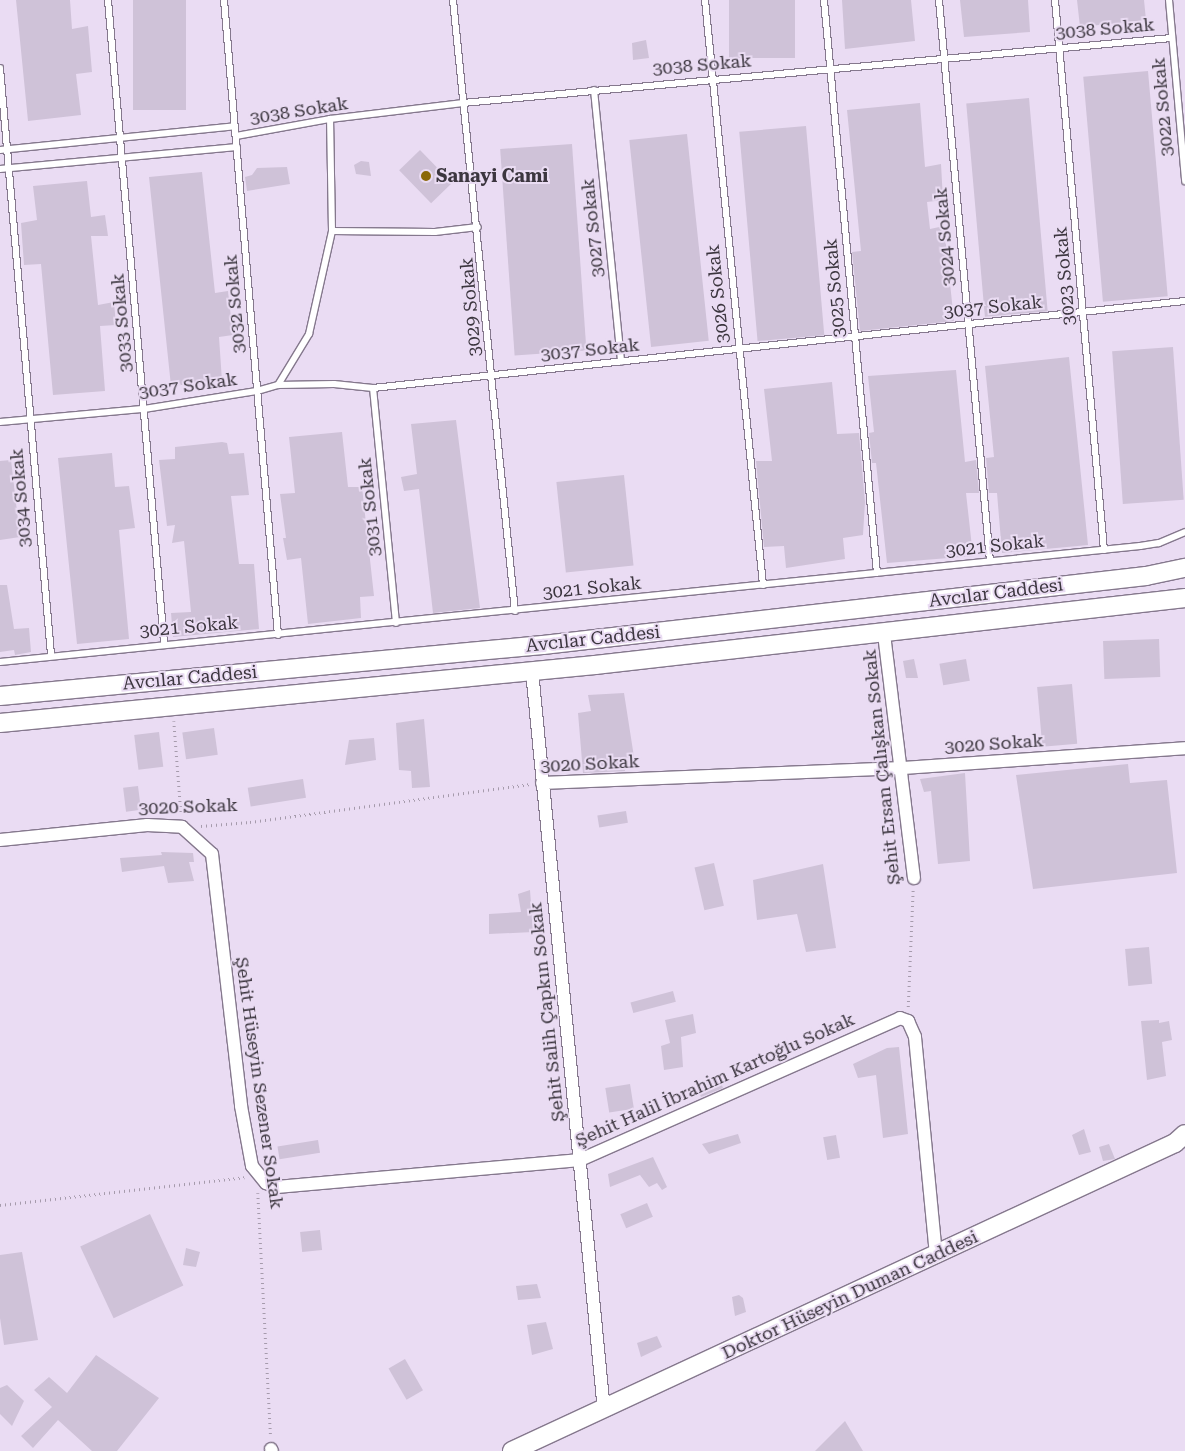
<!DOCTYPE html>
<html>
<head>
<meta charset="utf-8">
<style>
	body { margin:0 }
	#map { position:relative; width:1185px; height:1451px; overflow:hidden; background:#eadcf3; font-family:"Roboto Serif",serif }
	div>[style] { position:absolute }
	.building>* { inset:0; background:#cfc2d8; transform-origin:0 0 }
	.path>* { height:2.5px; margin-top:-1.25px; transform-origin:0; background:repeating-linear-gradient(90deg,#a69bac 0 1px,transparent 0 5px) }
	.roads { filter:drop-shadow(1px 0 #85788d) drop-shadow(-1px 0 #85788d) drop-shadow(0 1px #85788d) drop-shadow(0 -1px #85788d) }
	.service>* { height:6px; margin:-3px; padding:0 3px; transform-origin:3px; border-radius:3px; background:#fff }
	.minor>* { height:12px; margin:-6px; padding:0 6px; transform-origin:6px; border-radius:6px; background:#fff }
	.secondary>* { height:18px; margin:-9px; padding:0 9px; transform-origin:9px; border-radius:9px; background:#fff }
	.dots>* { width:14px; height:14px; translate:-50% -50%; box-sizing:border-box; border:2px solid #eadcf3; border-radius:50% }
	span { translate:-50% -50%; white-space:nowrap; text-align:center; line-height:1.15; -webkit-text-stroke:4px #eadcf3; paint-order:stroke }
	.street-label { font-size:18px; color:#3c363f }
	.poi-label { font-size:18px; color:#3c363f; font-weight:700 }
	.left { translate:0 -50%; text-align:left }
</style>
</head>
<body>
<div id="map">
	<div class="building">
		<i style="clip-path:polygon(16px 0,70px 0,72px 29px,88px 26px,92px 72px,76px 74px,81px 115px,28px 121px)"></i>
		<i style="left:133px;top:0;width:53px;height:110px"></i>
		<i style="left:729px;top:0;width:66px;height:58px"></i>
		<i style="clip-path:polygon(842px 0,911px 0,915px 41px,845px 49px)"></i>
		<i style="clip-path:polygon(960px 0,1028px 0,1030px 32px,964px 37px)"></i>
		<i style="clip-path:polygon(1077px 0,1144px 0,1146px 20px,1080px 27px)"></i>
		<i style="clip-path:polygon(646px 40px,649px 58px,633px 60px,632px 43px)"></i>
		<i style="left:1148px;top:71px;width:226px;height:65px;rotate:85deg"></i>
		<i style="left:1029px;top:98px;width:214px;height:63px;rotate:85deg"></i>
		<i style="clip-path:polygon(920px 103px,925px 167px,941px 164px,943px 200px,927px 202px,930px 229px,944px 226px,954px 321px,860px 331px,852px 252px,861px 251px,847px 110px)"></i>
		<i style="left:806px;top:126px;width:210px;height:67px;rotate:85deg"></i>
		<i style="left:687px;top:134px;width:208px;height:58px;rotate:84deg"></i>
		<i style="left:572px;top:144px;width:207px;height:72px;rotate:86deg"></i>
		<i style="left:420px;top:150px;width:46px;height:29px;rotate:46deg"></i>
		<i style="clip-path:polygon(361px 161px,369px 162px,371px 176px,356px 174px,354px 165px)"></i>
		<i style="clip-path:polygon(287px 167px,290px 184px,247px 191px,245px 177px,252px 175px,257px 168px)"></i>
		<i style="clip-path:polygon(202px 172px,215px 293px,228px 291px,233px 335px,219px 337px,222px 381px,171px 386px,149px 177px)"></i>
		<i style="clip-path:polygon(87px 181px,91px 217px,105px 215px,108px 236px,91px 236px,98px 305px,114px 302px,116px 325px,100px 326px,105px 391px,53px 395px,41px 264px,24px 265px,21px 223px,37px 220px,33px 186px)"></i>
		<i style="left:1173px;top:347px;width:153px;height:61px;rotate:86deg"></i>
		<i style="clip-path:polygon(1069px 357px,1088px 545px,1002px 553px,997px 493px,989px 493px,986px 458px,994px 457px,985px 366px)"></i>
		<i style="clip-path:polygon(956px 370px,965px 462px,976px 460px,979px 493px,966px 493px,973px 556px,887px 563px,876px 463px,872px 463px,869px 433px,874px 432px,868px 376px)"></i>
		<i style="clip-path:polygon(832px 382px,837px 434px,859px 433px,865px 502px,863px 535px,843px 538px,845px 559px,786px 568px,784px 546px,764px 547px,756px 461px,772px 461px,764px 389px)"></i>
		<i style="clip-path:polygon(456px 420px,480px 608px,433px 613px,419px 489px,404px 491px,401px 477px,417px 474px,411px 424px)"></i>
		<i style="clip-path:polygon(342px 432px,348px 487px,362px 487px,374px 596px,360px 597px,361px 618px,308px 624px,301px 558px,287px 560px,283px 538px,286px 538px,280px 494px,295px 493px,289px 437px)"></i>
		<i style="clip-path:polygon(222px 442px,227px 443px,229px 454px,244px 453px,249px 495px,231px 496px,239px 564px,254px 564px,259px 629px,173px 637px,171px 613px,191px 612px,184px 541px,172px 543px,175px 525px,167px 526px,159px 460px,175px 459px,175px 447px)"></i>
		<i style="clip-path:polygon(112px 453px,115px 487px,129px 486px,135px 528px,119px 530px,129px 639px,77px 644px,58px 458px)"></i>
		<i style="clip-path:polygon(11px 460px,20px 537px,0 540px,0 461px)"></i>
		<i style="left:624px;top:475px;width:91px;height:68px;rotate:84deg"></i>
		<i style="clip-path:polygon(0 585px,7px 585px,14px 629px,29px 628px,31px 652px,15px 655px,14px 650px,0 652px)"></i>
		<i style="left:1159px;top:639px;width:38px;height:56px;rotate:88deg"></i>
		<i style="clip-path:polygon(914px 659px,918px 678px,906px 678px,903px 661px)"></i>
		<i style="left:966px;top:659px;width:22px;height:27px;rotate:80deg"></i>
		<i style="left:1072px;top:684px;width:60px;height:35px;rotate:85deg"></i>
		<i style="clip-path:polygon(624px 693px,634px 757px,624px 758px,625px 771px,583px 773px,578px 713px,591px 711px,588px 695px)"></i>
		<i style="clip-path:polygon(424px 719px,430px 787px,412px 788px,411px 771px,399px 770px,396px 723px)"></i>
		<i style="left:214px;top:728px;width:27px;height:32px;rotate:82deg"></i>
		<i style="left:159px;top:732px;width:35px;height:25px;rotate:83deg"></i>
		<i style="clip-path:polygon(374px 738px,376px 760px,345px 765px,349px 740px)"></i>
		<i style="clip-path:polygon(1128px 764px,1130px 783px,1167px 780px,1177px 873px,1033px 889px,1016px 775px)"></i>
		<i style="clip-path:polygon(965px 773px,970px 861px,938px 864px,931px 791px,924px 792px,920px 779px)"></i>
		<i style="left:303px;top:779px;width:19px;height:56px;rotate:81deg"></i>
		<i style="left:138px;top:786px;width:24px;height:15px;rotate:83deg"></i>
		<i style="left:626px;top:811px;width:12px;height:29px;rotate:81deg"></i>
		<i style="clip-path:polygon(161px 852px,193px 853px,194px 862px,189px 862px,194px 881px,168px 883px,164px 866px,122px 872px,120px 858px,162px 855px)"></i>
		<i style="left:714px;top:863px;width:44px;height:20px;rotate:77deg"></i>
		<i style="clip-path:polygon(823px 864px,836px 948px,806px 952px,797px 914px,757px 920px,753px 880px)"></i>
		<i style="clip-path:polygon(530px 890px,533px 932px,489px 934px,489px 914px,521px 912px,518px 894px)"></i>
		<i style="left:1149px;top:947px;width:37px;height:24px;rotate:85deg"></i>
		<i style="left:673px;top:991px;width:11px;height:44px;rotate:75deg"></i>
		<i style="clip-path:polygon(693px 1014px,696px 1033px,681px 1037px,683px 1067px,664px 1070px,661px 1046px,670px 1043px,665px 1020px)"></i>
		<i style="clip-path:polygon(1159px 1020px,1159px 1023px,1169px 1021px,1172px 1040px,1162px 1042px,1166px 1076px,1147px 1080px,1141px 1021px)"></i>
		<i style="clip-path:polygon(899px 1047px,908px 1134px,883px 1138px,876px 1075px,858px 1078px,853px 1064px,887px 1048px)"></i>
		<i style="clip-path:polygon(720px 1080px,723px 1088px,701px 1097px,697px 1088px)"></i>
		<i style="left:630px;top:1084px;width:25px;height:25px;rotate:81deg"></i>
		<i style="clip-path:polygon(1084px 1129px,1091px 1152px,1079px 1155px,1072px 1135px)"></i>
		<i style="clip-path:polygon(738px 1134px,741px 1143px,709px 1154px,702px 1144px)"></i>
		<i style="left:836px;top:1135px;width:23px;height:13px;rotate:80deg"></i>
		<i style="left:318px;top:1140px;width:13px;height:41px;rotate:81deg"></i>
		<i style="clip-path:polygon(1109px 1144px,1115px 1159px,1103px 1161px,1099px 1147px)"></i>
		<i style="clip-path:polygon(653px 1157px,667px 1187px,662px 1190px,657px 1183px,649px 1187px,640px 1175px,610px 1187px,608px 1174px)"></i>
		<i style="left:647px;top:1203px;width:15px;height:29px;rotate:67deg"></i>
		<i style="left:150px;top:1214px;width:79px;height:77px;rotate:65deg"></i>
		<i style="left:320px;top:1230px;width:20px;height:20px;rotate:84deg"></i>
		<i style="clip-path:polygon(186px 1248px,200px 1252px,196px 1267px,183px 1265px)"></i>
		<i style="clip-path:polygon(22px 1252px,38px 1340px,4px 1345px,0 1318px,0 1255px)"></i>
		<i style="clip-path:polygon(537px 1284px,541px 1298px,518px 1300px,516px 1286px)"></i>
		<i style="clip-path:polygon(739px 1295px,743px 1298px,746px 1312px,735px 1316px,732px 1297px)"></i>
		<i style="clip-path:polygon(546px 1322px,553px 1349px,532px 1355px,527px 1325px)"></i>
		<i style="clip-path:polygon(657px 1336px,662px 1347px,641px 1357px,637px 1343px)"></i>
		<i style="clip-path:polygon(96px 1355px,159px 1398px,117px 1451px,92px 1451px,58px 1420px,33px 1448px,21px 1436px,52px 1407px,34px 1390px,49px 1377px,67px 1393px)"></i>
		<i style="left:405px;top:1359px;width:36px;height:19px;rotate:60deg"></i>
		<i style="clip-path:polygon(7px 1385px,24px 1401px,12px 1426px,0 1414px,0 1388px)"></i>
		<i style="clip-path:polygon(845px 1421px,863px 1451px,815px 1451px)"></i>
	</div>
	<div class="path">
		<i style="left:174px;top:721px;width:92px;rotate:85.6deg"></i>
		<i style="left:201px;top:826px;width:49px;rotate:-4.7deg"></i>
		<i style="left:250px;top:822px;width:283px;rotate:-7.7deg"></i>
		<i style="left:908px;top:1007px;width:117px;rotate:-87.6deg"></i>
		<i style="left:258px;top:1193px;width:244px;rotate:87deg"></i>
		<i style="left:0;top:1205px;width:246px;rotate:-6.5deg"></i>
	</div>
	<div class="roads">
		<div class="service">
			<i style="left:108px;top:0;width:645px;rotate:85.02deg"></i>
			<i style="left:224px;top:0;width:637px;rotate:85.14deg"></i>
			<i style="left:453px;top:0;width:614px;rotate:84.21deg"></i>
			<i style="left:705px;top:0;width:588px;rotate:84.34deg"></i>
			<i style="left:824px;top:0;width:575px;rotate:84.72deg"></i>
			<i style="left:939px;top:0;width:563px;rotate:84.81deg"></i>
			<i style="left:1055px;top:0;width:552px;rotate:84.91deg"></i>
			<i style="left:1169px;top:0;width:182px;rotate:84.9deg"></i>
			<i style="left:0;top:68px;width:589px;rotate:85.03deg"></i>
			<i style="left:594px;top:90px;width:273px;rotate:84.3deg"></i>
			<i style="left:236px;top:136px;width:96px;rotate:-10.3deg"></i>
			<i style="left:330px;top:119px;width:134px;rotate:-6.9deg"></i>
			<i style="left:463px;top:103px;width:712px;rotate:-5.24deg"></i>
			<i style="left:0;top:150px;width:236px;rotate:-5.8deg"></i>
			<i style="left:0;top:169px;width:238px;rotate:-5.3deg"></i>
			<i style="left:332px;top:231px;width:103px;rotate:0.6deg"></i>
			<i style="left:435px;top:232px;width:43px;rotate:-6.6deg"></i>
			<i style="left:278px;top:385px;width:60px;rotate:-58.7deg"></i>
			<i style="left:309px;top:334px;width:106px;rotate:-77.4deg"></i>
			<i style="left:332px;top:231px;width:112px;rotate:-91deg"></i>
			<i style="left:373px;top:388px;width:236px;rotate:84.4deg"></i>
			<i style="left:0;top:422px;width:145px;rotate:-5.2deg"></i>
			<i style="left:144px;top:409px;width:114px;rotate:-9.1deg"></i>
			<i style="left:257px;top:391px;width:22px;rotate:-16deg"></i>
			<i style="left:278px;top:385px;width:56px;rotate:-1deg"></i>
			<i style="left:334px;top:384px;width:39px;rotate:6deg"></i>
			<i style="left:373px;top:388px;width:817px;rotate:-6.12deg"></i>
			<i style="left:0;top:662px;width:1146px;rotate:-5.81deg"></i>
			<i style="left:1140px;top:546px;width:19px;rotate:-9deg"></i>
			<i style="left:1159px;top:543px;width:28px;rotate:-23deg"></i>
		</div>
		<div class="minor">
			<i style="left:884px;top:634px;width:246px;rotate:83deg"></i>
			<i style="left:532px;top:671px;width:742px;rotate:84.44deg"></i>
			<i style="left:542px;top:783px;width:360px;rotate:-2.4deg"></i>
			<i style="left:902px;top:768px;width:284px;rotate:-4deg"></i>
			<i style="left:0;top:840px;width:148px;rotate:-5.8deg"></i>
			<i style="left:147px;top:825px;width:35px;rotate:3deg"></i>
			<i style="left:182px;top:827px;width:40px;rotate:42deg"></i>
			<i style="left:212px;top:854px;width:254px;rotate:83.4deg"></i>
			<i style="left:241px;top:1106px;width:61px;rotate:79.6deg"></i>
			<i style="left:252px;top:1166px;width:22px;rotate:51deg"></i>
			<i style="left:266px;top:1183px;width:12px;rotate:20deg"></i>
			<i style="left:277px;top:1187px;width:304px;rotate:-5.1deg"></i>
			<i style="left:580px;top:1160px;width:350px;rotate:-23.9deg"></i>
			<i style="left:900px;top:1018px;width:9px;rotate:21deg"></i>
			<i style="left:908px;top:1021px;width:17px;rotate:66deg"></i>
			<i style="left:915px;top:1037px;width:218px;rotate:84.5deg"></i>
			<i style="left:271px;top:1449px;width:2px;rotate:63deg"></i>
		</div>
		<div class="secondary">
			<i style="left:0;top:696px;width:545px;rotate:-5.37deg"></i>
			<i style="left:543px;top:645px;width:607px;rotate:-6.53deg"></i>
			<i style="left:1146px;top:576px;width:40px;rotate:-12deg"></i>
			<i style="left:0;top:723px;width:598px;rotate:-5.57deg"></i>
			<i style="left:595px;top:665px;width:594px;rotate:-6.48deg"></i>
			<i style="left:512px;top:1451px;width:731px;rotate:-24.92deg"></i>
			<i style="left:1175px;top:1143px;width:13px;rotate:-42deg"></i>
		</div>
	</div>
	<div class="dots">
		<i style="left:426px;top:176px;background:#8b6909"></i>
	</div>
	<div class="street-label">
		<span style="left:1105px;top:29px;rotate:-5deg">3038 Sokak</span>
		<span style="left:702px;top:65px;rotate:-5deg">3038 Sokak</span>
		<span style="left:1163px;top:107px;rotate:-95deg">3022 Sokak</span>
		<span style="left:299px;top:111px;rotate:-9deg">3038 Sokak</span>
		<span style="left:593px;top:228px;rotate:-96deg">3027 Sokak</span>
		<span style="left:945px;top:237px;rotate:-95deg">3024 Sokak</span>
		<span style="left:1065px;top:276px;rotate:-95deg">3023 Sokak</span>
		<span style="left:835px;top:288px;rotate:-95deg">3025 Sokak</span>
		<span style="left:718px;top:294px;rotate:-96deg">3026 Sokak</span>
		<span style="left:235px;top:304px;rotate:-95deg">3032 Sokak</span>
		<span style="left:471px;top:307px;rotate:-95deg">3029 Sokak</span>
		<span style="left:993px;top:307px;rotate:-6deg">3037 Sokak</span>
		<span style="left:122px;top:323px;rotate:-95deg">3033 Sokak</span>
		<span style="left:590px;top:350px;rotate:-6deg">3037 Sokak</span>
		<span style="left:188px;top:386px;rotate:-8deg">3037 Sokak</span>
		<span style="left:21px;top:498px;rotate:-95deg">3034 Sokak</span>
		<span style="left:370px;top:507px;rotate:-96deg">3031 Sokak</span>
		<span style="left:995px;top:546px;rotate:-6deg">3021 Sokak</span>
		<span style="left:592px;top:588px;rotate:-6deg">3021 Sokak</span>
		<span style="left:996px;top:593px;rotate:-7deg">Avcılar Caddesi</span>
		<span style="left:189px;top:627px;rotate:-5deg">3021 Sokak</span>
		<span style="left:593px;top:639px;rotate:-6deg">Avcılar Caddesi</span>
		<span style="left:190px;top:678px;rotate:-5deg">Avcılar Caddesi</span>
		<span style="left:994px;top:744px;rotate:-4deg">3020 Sokak</span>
		<span style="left:590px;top:764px;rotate:-3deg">3020 Sokak</span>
		<span style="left:882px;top:767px;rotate:-96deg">Şehit Ersan Çalışkan Sokak</span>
		<span style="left:188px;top:807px;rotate:-2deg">3020 Sokak</span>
		<span style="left:547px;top:1012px;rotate:-96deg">Şehit Salih Çapkın Sokak</span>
		<span style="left:715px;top:1080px;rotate:-24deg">Şehit Halil İbrahim Kartoğlu Sokak</span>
		<span style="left:259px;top:1083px;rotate:82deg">Şehit Hüseyin Sezener Sokak</span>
		<span style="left:850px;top:1295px;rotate:-25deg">Doktor Hüseyin Duman Caddesi</span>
	</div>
	<div class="poi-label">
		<span class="left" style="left:436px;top:176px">Sanayi Cami</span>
	</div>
</div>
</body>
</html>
